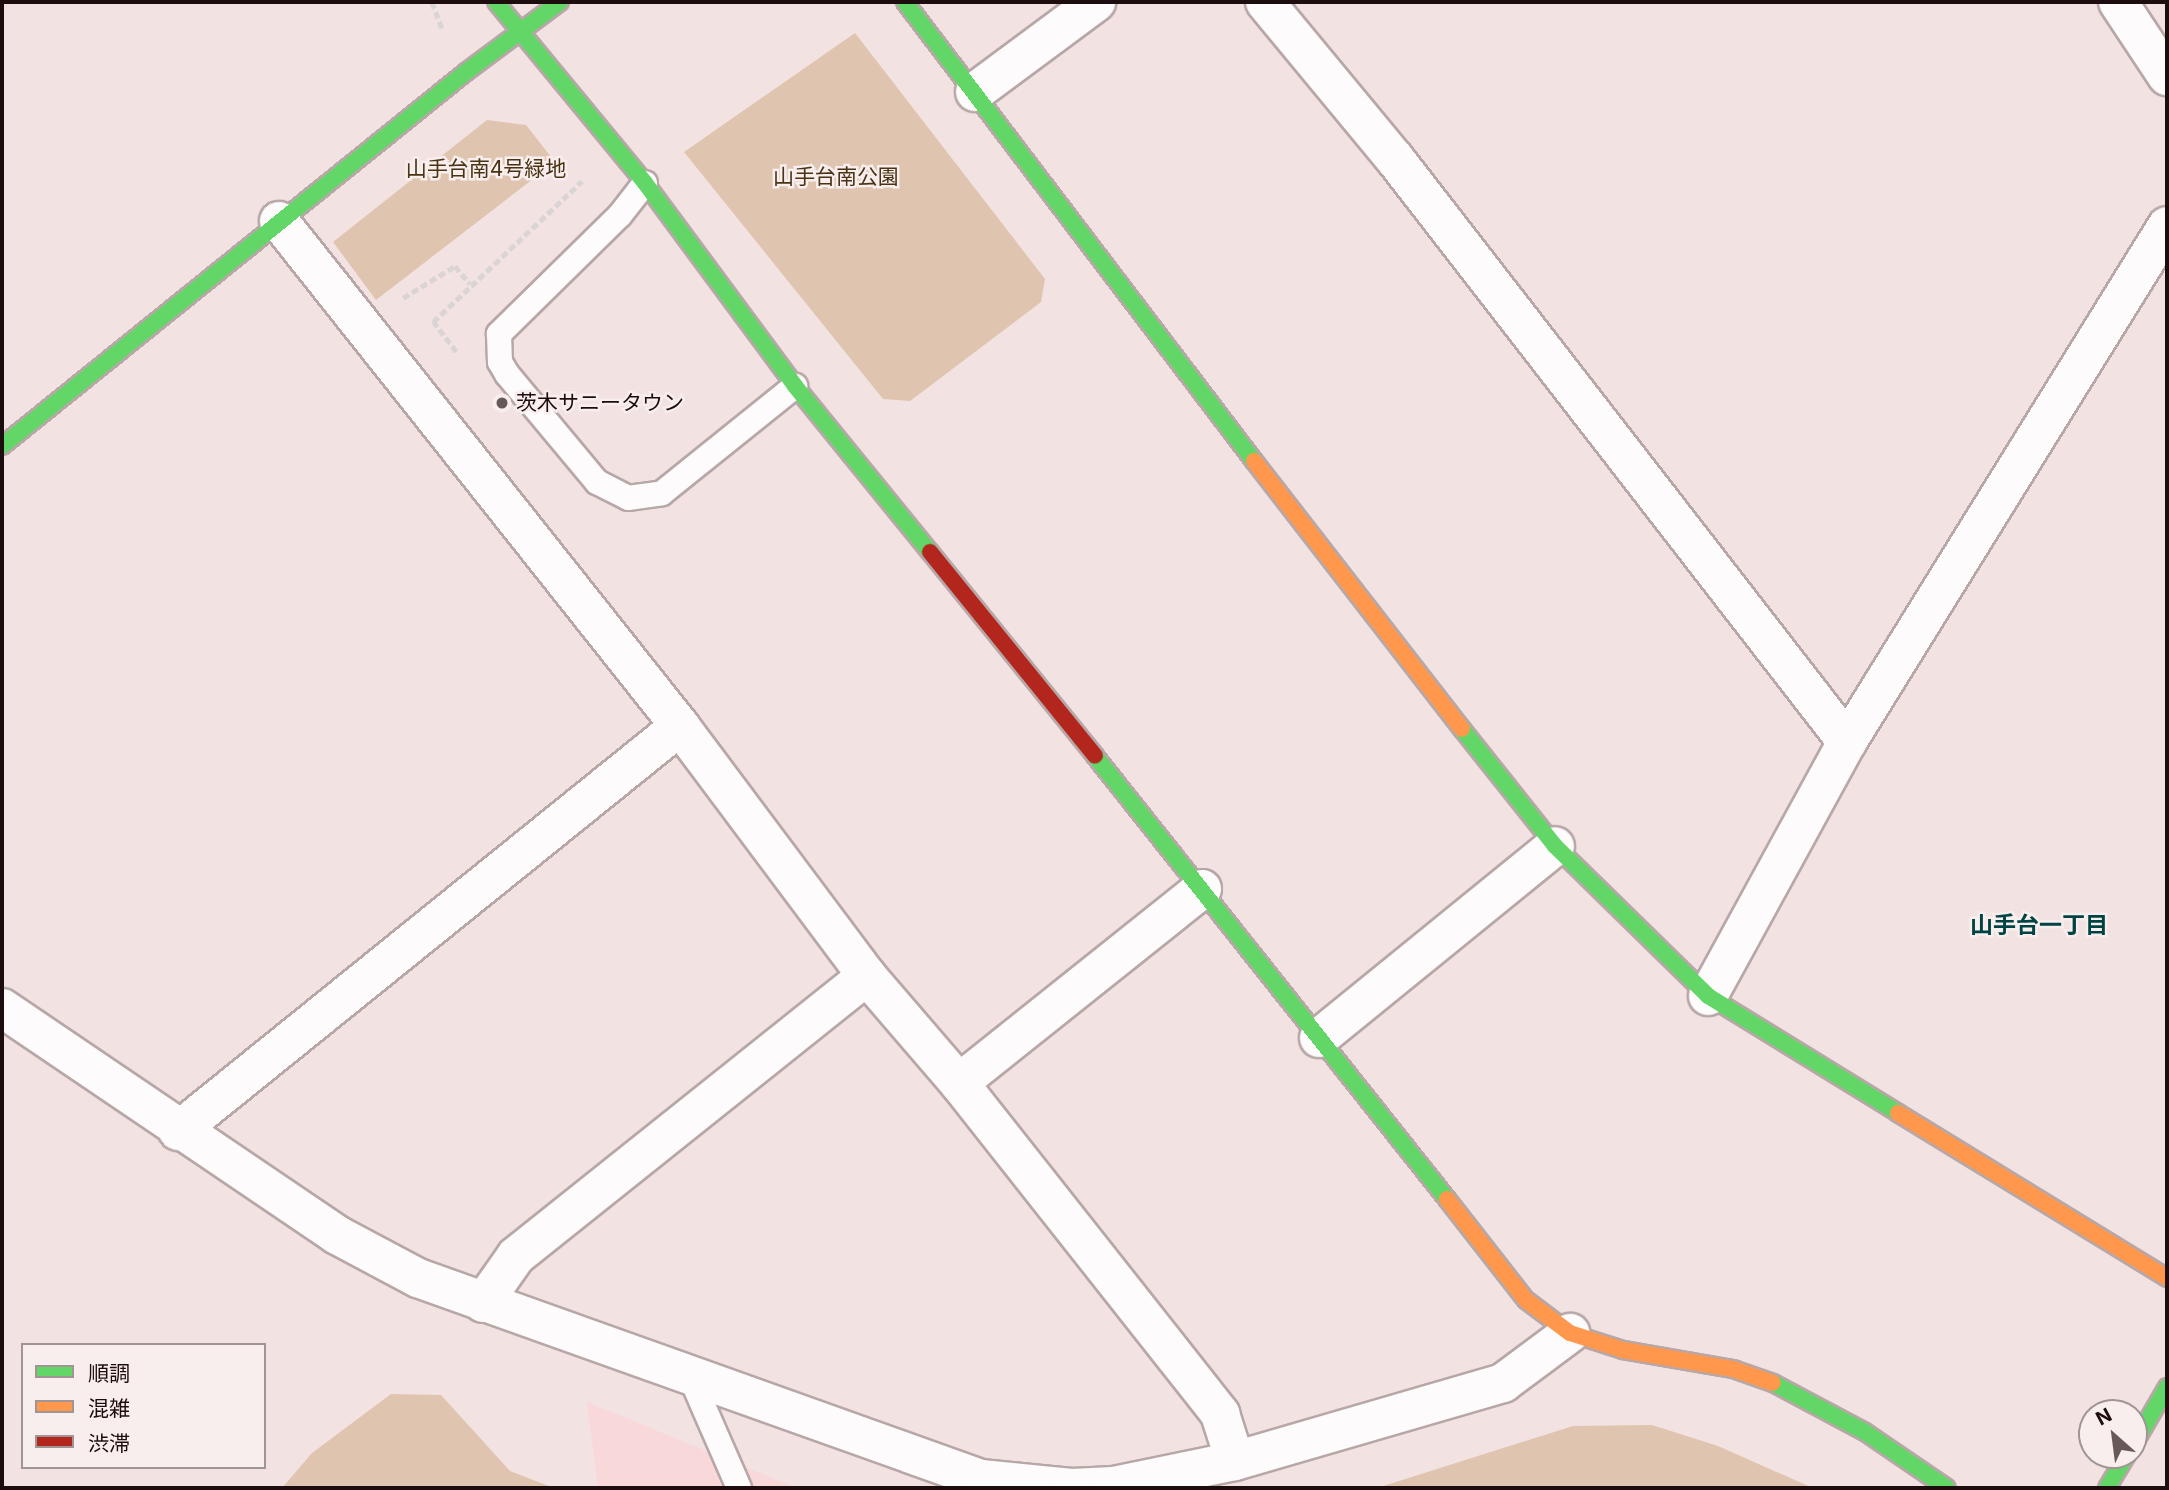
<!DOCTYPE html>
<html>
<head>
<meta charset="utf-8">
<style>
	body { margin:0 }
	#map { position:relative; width:2169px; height:1490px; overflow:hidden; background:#f3e2e2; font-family:Inter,"Noto Sans JP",sans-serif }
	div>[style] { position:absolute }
	.built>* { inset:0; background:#f9d8d9 }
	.green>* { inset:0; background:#dfc5af }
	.path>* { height:4.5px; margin-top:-2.25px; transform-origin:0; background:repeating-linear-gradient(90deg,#dad4d4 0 7px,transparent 0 10.5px) }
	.roads { filter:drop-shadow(2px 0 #b7a7a7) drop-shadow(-2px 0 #b7a7a7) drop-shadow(0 2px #b7a7a7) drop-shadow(0 -2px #b7a7a7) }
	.lane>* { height:24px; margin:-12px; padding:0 12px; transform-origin:12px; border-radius:12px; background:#fdfbfb }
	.street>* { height:38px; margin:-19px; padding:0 19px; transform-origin:19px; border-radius:19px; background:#fdfbfb }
	.fast>* { height:16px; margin:-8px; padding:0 8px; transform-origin:8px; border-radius:8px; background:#63d668 }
	.slow>* { height:16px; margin:-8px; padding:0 8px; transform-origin:8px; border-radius:8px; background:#ff974d }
	.jam>* { height:16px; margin:-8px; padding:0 8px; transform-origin:8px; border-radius:8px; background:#b3261e }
	.dots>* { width:19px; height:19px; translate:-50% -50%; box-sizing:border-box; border:4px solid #f8eeee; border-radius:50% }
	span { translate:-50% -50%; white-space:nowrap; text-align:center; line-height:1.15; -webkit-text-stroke:5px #f8eeee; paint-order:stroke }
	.park-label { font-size:21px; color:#493313 }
	.poi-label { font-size:21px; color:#1e0d0f }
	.left { translate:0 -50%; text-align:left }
	.neighbourhood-label { font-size:23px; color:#004343; font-weight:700 }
	.frame { position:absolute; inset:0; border:4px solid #1e0d0f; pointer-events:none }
	.legend { position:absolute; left:21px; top:1343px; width:245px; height:126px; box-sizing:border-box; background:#f8eeee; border:2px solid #a19495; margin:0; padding:9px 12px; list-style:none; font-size:21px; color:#1e0d0f }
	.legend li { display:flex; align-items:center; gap:14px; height:35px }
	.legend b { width:35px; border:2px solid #a19495 }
	.north { position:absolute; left:2078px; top:1399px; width:70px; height:70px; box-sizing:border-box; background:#f8eeee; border:2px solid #a19495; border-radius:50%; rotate:332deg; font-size:19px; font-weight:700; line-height:28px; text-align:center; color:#1e0d0f }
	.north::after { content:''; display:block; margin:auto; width:24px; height:32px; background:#695859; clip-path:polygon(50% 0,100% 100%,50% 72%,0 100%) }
</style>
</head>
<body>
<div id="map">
	<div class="built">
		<i style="clip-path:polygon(587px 1402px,796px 1488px,598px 1488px)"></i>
	</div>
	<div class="green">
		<i style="clip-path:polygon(855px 33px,1045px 279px,1041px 302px,910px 401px,883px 399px,684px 152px)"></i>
		<i style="clip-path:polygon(487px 120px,526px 125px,555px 162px,376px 300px,333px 242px)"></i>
		<i style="clip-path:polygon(391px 1394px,441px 1395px,510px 1471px,554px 1488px,282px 1488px,312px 1453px)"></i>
		<i style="clip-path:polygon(1652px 1425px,1718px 1446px,1813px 1488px,1377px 1488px,1573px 1426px)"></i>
	</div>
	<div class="path">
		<i style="left:432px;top:2px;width:28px;rotate:69deg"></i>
		<i style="left:403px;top:298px;width:61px;rotate:-31.6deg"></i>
		<i style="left:455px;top:266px;width:23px;rotate:50deg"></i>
		<i style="left:456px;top:352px;width:38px;rotate:-127deg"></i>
		<i style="left:433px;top:322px;width:205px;rotate:-43.4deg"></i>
	</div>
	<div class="roads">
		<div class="lane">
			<i style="left:645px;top:183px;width:41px;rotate:128deg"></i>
			<i style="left:620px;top:215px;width:170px;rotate:135.5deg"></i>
			<i style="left:499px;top:334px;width:28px;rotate:88deg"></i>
			<i style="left:500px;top:362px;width:14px;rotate:60deg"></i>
			<i style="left:507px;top:374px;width:141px;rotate:50.2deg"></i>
			<i style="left:597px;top:482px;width:35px;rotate:27deg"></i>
			<i style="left:628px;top:498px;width:34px;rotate:-8deg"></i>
			<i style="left:662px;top:493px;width:171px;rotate:-38.8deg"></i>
			<i style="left:691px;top:1378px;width:120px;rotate:66.4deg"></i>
		</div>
		<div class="street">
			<i style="left:1265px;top:2px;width:204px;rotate:50.4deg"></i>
			<i style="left:1395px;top:159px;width:738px;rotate:52.21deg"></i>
			<i style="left:2118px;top:2px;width:89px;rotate:56.5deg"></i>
			<i style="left:975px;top:92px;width:151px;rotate:-36.6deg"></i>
			<i style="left:279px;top:221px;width:645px;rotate:51.55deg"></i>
			<i style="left:680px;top:726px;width:312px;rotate:53.2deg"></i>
			<i style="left:867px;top:976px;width:141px;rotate:49.3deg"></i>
			<i style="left:959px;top:1083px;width:422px;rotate:51.7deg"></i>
			<i style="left:1220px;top:1414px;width:49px;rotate:72.3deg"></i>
			<i style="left:1708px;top:996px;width:290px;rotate:-61.3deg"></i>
			<i style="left:1847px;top:742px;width:607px;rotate:-58.19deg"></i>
			<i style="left:2px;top:1008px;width:405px;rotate:34.1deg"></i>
			<i style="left:337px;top:1235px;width:92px;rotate:28deg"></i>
			<i style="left:418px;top:1278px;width:598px;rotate:19.65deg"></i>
			<i style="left:981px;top:1479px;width:91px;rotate:5.6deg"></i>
			<i style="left:1072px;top:1488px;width:41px;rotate:-2.8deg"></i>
			<i style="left:1113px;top:1486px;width:125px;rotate:-11.6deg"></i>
			<i style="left:1235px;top:1461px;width:279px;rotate:-16.2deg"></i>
			<i style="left:1503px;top:1383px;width:84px;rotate:-36.7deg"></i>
			<i style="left:1319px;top:1038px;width:304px;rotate:-39.1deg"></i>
			<i style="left:959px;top:1083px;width:311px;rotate:-38.6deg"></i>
			<i style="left:178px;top:1131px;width:645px;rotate:-38.9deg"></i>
			<i style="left:483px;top:1303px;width:57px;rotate:-54.9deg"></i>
			<i style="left:516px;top:1256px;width:449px;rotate:-38.6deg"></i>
		</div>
		<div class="fast">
			<i style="left:496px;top:2px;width:234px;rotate:50.5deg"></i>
			<i style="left:645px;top:183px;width:252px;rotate:53.5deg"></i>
			<i style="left:795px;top:386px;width:214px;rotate:50.9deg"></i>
			<i style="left:905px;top:2px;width:577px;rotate:52.75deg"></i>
			<i style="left:2px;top:446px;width:596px;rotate:-38.87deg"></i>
			<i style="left:466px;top:72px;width:117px;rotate:-36.7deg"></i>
			<i style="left:1462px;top:729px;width:149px;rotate:51.5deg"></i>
			<i style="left:1555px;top:846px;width:214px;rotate:44.4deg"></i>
			<i style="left:1708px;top:996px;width:223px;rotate:31.6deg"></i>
			<i style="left:1095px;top:756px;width:566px;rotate:51.53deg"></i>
			<i style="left:1773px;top:1383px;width:104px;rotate:28deg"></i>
			<i style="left:1865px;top:1432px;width:99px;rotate:34.3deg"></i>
			<i style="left:2134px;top:1444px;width:66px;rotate:-59.9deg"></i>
			<i style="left:2107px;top:1488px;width:39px;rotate:-59deg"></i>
		</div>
		<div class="slow">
			<i style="left:1254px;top:461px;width:339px;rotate:52.2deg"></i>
			<i style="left:1898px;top:1113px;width:316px;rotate:31.5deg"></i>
			<i style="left:1447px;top:1199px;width:128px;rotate:52deg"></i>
			<i style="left:1526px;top:1300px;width:55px;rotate:36.9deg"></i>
			<i style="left:1570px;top:1333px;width:56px;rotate:17.8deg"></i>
			<i style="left:1623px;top:1350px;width:112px;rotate:9.8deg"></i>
			<i style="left:1733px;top:1369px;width:42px;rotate:19.3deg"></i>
		</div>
		<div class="jam">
			<i style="left:930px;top:552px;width:262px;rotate:51deg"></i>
		</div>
	</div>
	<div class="dots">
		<i style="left:502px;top:403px;background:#695859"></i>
	</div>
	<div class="park-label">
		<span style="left:486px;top:169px">山手台南4号緑地</span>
		<span style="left:836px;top:177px">山手台南公園</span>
	</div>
	<div class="poi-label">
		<span class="left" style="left:516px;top:403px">茨木サニータウン</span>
	</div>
	<div class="neighbourhood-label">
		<span style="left:2039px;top:925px">山手台一丁目</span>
	</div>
	<div class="frame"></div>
	<ul class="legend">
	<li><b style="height:9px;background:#63d668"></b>順調</li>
	<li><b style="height:9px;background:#ff974d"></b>混雑</li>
	<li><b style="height:9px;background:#b3261e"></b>渋滞</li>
	</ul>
	<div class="north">N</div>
</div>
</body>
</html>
